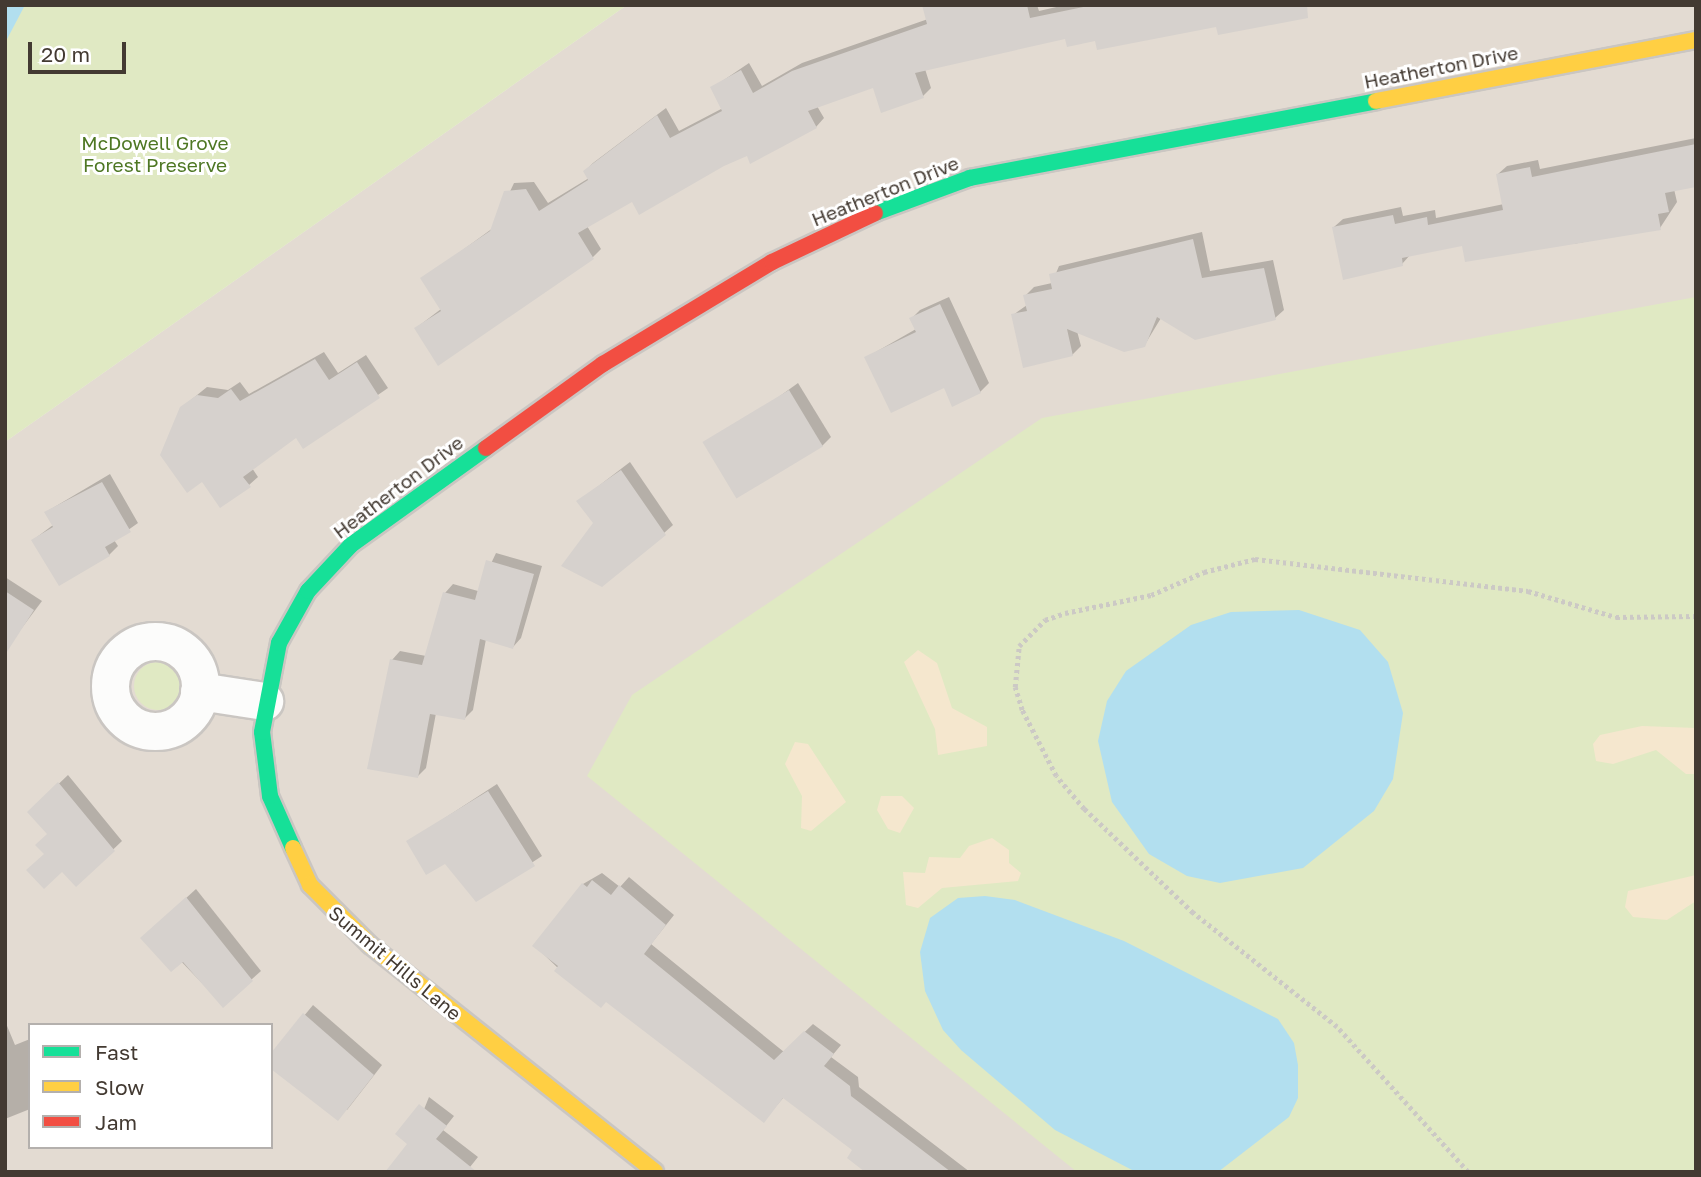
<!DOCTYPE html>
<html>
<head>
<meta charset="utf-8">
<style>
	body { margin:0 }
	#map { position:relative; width:1701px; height:1177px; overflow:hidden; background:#eeeae6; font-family:"Golos Text",sans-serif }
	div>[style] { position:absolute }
	.residential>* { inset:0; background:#e3dbd2 }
	.green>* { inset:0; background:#e0e9c3 }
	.round { border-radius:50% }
	.sand>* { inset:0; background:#f5e7ce }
	.water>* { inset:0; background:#b2dfef }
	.shadow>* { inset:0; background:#0003 }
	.building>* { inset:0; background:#d6d1cd; transform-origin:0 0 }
	.path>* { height:4.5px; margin-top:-2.25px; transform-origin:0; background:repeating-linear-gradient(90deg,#ccc9c5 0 3.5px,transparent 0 7px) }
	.roads { filter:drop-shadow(2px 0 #cac6c2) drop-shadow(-2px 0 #cac6c2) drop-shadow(0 2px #cac6c2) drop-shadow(0 -2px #cac6c2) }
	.street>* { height:37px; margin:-18.5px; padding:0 18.5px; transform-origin:18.5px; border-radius:18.5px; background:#fcfcfb }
	.street>.ring { margin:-18.5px; padding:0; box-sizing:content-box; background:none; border:37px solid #fcfcfb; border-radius:50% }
	.fast>* { height:16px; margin:-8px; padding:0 8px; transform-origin:8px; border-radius:8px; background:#16e098 }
	.slow>* { height:16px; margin:-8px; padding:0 8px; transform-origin:8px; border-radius:8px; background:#ffcf43 }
	.jam>* { height:16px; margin:-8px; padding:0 8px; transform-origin:8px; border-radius:8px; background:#f24e42 }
	span { translate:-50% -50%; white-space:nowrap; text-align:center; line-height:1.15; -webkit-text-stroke:6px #fff; paint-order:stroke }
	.street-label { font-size:19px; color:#433a32 }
	.park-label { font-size:19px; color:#4e7723 }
	.frame { position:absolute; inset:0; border:7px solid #433a32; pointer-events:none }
	.legend { position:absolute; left:28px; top:1023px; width:245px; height:126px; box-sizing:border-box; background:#fff; border:2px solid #b4b0ad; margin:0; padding:9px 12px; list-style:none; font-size:21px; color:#433a32 }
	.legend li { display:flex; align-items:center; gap:14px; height:35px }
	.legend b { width:35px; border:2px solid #b4b0ad }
	.scale { position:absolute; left:28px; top:42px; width:98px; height:32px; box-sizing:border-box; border:4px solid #433a32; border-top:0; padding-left:9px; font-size:21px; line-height:24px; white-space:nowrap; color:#433a32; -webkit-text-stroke:5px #fff; paint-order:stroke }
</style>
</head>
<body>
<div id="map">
	<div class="residential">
		<i style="clip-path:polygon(evenodd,627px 5px,1696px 5px,1696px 1172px,5px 1172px,5px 442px,627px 5px,30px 1025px,271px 1025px,271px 1147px,30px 1147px,30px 1025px)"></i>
	</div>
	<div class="green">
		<i style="clip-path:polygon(5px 5px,627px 5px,5px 442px)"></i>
		<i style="clip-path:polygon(1696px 297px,1696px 1172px,1077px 1172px,587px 776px,632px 695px,1042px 418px)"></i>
		<i class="round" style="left:134px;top:662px;width:48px;height:48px"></i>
	</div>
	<div class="sand">
		<i style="clip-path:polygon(918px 650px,937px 663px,952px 708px,987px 727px,987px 746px,938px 755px,935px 729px,904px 662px)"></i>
		<i style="clip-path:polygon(1642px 726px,1696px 728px,1696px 774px,1686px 774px,1656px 750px,1613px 764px,1596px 761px,1593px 744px,1600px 735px)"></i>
		<i style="clip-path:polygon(795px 742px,808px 744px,846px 802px,811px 831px,801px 828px,802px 796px,785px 764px)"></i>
		<i style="clip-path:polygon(881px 796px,902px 796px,914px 808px,900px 833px,888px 829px,877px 810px)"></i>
		<i style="clip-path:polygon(992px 838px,1009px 850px,1009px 863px,1021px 873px,1018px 881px,942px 888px,918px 908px,906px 905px,903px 872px,925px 873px,929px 857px,960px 858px,969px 846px)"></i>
		<i style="clip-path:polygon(1696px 875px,1696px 901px,1667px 920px,1633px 917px,1625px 907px,1628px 891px)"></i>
	</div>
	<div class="water">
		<i style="clip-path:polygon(5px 5px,25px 5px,5px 43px)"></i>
		<i style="clip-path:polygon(1299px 610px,1360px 630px,1388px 662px,1403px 713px,1393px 779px,1374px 811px,1303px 868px,1220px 883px,1187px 876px,1149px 854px,1112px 802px,1098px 741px,1107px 701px,1126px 671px,1191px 625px,1231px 612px)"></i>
		<i style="clip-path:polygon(985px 896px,1015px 900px,1124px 941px,1278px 1019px,1294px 1043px,1298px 1065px,1298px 1098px,1289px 1117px,1218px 1172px,1134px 1171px,1055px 1130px,961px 1050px,943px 1030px,925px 991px,920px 952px,930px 918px,958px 898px)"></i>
	</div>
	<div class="shadow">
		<i style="clip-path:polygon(928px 5px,1037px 5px,1039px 11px,1065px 5px,1290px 5px,1218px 25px,1066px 36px,925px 69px,931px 88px,923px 96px,874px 86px,817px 106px,824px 118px,816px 127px,633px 200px,587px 226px,601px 249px,592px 258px,416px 328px,441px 309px,423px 279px,493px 228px,514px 183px,534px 182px,548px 203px,589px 178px,585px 171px,593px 163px,666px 108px,679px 131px,723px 108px,712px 88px,749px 63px,762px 86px,802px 63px,928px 19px)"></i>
		<i style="clip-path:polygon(1696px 138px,1696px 185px,1674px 189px,1677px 202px,1660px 228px,1573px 244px,1572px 239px,1463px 244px,1410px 255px,1402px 264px,1334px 227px,1343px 219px,1401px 207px,1403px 216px,1435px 210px,1436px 218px,1504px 204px,1498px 174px,1507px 166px,1538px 160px,1540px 169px)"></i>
		<i style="clip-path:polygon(1202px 232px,1210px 271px,1273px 260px,1284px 310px,1275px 318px,1161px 318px,1144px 346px,1077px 331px,1081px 346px,1072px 355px,1013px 315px,1027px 305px,1025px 296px,1034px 287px,1052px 283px,1059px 266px)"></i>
		<i style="clip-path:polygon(949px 297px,989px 383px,980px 392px,945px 386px,867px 357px,916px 329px,911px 319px,920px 310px)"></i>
		<i style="clip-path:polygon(324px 352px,338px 373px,366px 355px,388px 388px,304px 446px,297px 435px,252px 468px,258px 477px,249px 485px,181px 408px,207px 387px,228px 390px,240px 382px,249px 394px)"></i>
		<i style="clip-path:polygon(798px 383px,831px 437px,822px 446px,708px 448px)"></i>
		<i style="clip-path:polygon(630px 462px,673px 525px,664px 533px,595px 523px,579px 501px)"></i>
		<i style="clip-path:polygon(110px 474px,138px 523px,114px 540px,118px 546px,109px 555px,59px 584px,33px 540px,53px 525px,46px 512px)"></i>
		<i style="clip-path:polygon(496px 553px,542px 566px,521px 638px,513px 647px,486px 639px,473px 710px,465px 718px,436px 713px,426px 768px,418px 776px,392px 660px,400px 651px,426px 656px,445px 593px,453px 584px,478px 591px)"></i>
		<i style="clip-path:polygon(5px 577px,42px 601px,18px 633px,5px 635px)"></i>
		<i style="clip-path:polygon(68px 775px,122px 841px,76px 885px,46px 854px,49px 834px,29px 812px)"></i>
		<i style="clip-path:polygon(497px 784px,542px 856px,476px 899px,445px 861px,408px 842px)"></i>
		<i style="clip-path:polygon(602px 873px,620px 887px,629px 877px,674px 915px,651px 944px,784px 1052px,813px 1024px,841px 1045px,831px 1057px,858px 1077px,859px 1087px,970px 1172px,868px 1172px,854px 1150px,784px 1097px,764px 1120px,606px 1000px,586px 995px,535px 946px,583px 884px)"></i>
		<i style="clip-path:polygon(196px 889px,261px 971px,223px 1005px,151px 930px)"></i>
		<i style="clip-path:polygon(313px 1005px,382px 1065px,347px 1110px,271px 1056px)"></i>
		<i style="clip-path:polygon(5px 1021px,15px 1045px,30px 1039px,30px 1109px,5px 1119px)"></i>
		<i style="clip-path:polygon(429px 1097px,454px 1116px,443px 1130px,478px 1157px,466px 1172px,410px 1144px)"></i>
	</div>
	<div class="building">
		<i style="clip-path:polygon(922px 5px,1027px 5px,1030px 18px,1093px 5px,1307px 5px,1308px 18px,1218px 35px,1216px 27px,1097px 50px,1095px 41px,1067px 47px,1065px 39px,915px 73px,924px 98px,881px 113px,873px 88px,808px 111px,817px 128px,780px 148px,750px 164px,747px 156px,724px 166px,639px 215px,632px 202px,578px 233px,594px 259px,438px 366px,414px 328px,441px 311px,420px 278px,490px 231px,504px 191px,526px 189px,539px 211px,588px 180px,583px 171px,657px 115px,670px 138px,722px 111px,710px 87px,741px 70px,753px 93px,792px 71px,927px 24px)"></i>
		<i style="clip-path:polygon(1696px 144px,1696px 187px,1665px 193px,1669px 212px,1658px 214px,1661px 230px,1465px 262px,1462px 246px,1402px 258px,1403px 266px,1343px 280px,1332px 227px,1393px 215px,1395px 224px,1427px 217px,1428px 225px,1503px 210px,1496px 174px,1530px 167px,1532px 177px)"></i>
		<i style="clip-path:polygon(1193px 239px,1202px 278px,1264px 268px,1276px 320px,1195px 340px,1157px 317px,1145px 347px,1124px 352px,1067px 329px,1073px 356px,1023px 368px,1011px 314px,1027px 311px,1023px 295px,1052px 289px,1049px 274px)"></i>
		<i style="clip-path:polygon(940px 304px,981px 393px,952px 407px,944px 388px,891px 413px,864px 357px,916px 332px,909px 318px)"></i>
		<i style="clip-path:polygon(315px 359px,329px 380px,357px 362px,380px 398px,303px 449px,296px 438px,243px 477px,251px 487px,220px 508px,202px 482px,187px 493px,160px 455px,180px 407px,197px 395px,218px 398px,231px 389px,240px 401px)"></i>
		<i style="left:789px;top:390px;width:66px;height:101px;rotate:59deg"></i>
		<i style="clip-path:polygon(621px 470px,666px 535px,602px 587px,561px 566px,593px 523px,576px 501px)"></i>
		<i style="clip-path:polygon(102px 482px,131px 532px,105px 547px,110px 556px,59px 586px,31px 540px,53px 527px,44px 512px)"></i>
		<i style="clip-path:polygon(486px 560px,534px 574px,513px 649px,480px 639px,465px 720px,430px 714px,418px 778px,367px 769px,390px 659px,422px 665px,443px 592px,475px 600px)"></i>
		<i style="clip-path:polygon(5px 591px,34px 610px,5px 655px)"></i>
		<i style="clip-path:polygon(58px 782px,115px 851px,76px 887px,62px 872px,44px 889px,26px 870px,44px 854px,35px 845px,47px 834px,27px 812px)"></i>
		<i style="clip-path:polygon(488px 791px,535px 866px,476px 902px,445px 864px,426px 875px,406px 841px)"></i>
		<i style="clip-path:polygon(592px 880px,611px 895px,619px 885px,666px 925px,644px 954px,774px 1060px,804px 1031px,834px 1054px,824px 1066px,850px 1086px,851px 1096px,951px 1172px,865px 1172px,847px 1158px,852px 1150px,783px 1098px,764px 1123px,606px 1002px,601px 1008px,554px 971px,558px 966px,532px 946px,582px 883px,587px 887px)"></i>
		<i style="clip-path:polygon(186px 897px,253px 981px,223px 1008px,183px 962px,171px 972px,140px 938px)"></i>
		<i style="clip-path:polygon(303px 1013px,374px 1075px,338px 1121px,271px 1069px,271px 1053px)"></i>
		<i style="clip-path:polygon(419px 1104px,447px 1126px,436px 1139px,477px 1172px,385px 1172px,407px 1144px,395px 1134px)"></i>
	</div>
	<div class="path">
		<i style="left:1468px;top:1172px;width:195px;rotate:-132.1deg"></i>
		<i style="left:1337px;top:1027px;width:184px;rotate:-141.6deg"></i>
		<i style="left:1193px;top:913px;width:151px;rotate:-136.3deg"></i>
		<i style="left:1084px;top:809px;width:43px;rotate:-130.3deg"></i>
		<i style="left:1056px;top:776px;width:74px;rotate:-117.3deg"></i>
		<i style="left:1022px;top:710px;width:24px;rotate:-107deg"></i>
		<i style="left:1015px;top:687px;width:41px;rotate:-84.4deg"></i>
		<i style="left:1019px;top:646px;width:37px;rotate:-45deg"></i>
		<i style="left:1045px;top:620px;width:21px;rotate:-19deg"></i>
		<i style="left:1065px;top:613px;width:88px;rotate:-11.8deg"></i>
		<i style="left:1151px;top:595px;width:58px;rotate:-23.5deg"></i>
		<i style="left:1204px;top:572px;width:53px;rotate:-14.3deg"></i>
		<i style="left:1255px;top:559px;width:275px;rotate:6.7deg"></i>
		<i style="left:1528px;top:591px;width:92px;rotate:16.5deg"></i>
		<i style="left:1616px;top:617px;width:80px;rotate:-0.7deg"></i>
	</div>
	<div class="roads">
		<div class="street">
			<i class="ring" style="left:110px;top:641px;width:53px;height:53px"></i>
			<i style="left:199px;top:691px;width:66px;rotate:8.7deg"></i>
		</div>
		<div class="fast">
			<i style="left:875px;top:213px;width:101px;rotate:-20.2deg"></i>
			<i style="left:970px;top:178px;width:413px;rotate:-10.7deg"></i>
			<i style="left:293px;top:848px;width:57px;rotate:-113.9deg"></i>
			<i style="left:270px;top:796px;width:64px;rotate:-97.1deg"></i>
			<i style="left:262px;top:732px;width:91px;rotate:-79.2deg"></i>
			<i style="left:279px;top:643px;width:60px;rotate:-60.9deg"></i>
			<i style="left:308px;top:591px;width:63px;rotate:-46.9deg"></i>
			<i style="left:351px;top:545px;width:166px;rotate:-35.7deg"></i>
		</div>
		<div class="slow">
			<i style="left:1376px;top:101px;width:326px;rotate:-10.8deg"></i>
			<i style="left:293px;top:848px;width:41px;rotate:65.3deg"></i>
			<i style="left:310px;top:885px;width:85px;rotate:45deg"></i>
			<i style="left:370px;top:945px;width:364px;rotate:38.5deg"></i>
		</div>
		<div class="jam">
			<i style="left:486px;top:448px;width:144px;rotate:-35.7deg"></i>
			<i style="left:603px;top:364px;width:197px;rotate:-31.1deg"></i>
			<i style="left:772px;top:262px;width:114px;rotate:-25.4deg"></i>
		</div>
	</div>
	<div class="street-label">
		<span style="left:1441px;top:67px;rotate:-11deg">Heatherton Drive</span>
		<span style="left:885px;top:191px;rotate:-22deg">Heatherton Drive</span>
		<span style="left:398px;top:487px;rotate:-37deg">Heatherton Drive</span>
		<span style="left:395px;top:963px;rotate:40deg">Summit Hills Lane</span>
	</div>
	<div class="park-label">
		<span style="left:155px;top:154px">McDowell Grove<br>Forest Preserve</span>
	</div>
	<div class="frame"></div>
	<ul class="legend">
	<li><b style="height:9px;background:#16e098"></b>Fast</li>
	<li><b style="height:9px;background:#ffcf43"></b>Slow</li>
	<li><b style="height:9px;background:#f24e42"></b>Jam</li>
	</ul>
	<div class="scale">20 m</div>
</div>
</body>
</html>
